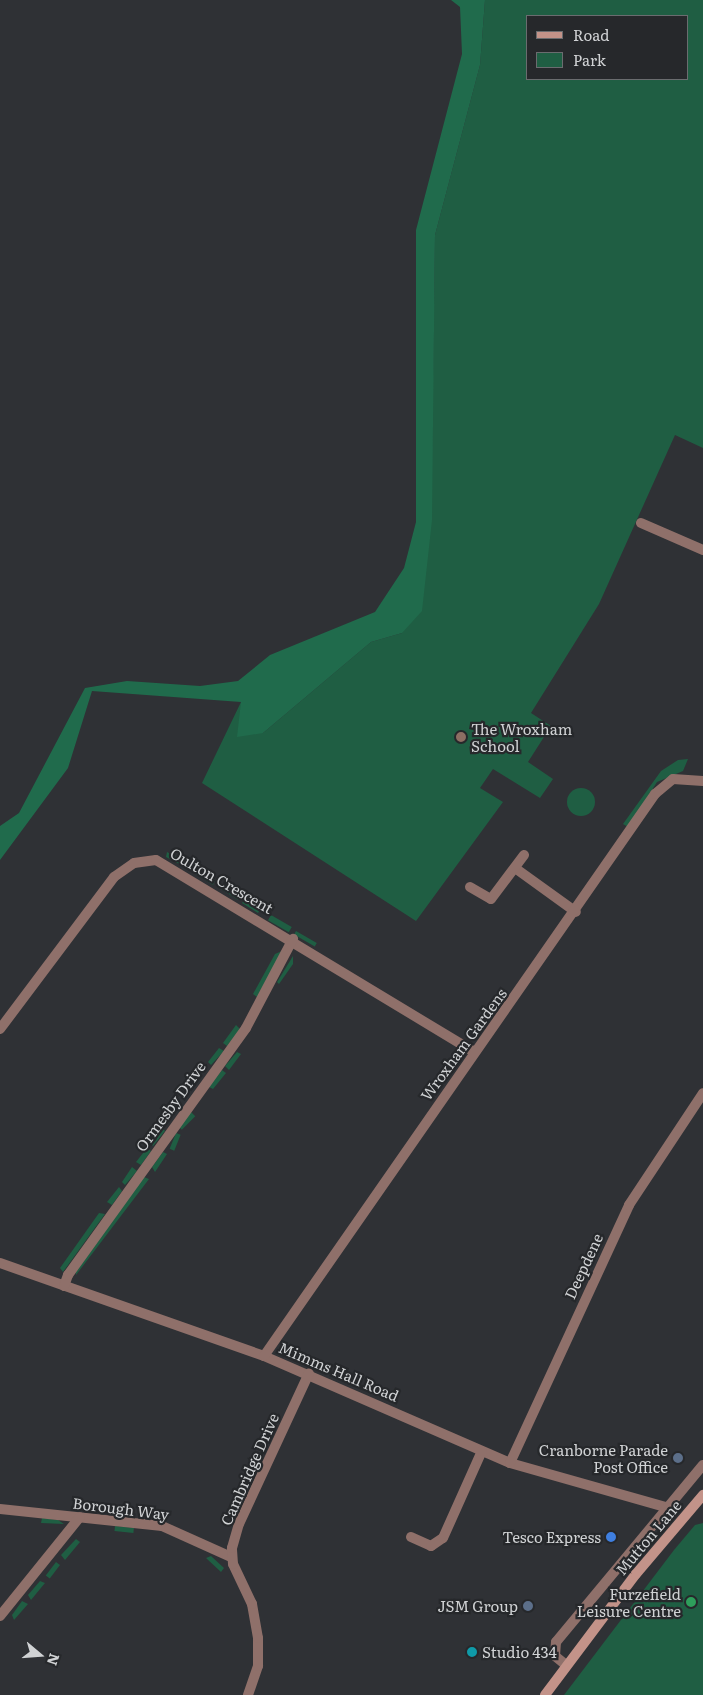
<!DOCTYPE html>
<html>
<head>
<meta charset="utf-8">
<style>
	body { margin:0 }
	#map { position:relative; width:703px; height:1695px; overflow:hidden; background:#2f3135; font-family:Literata,serif }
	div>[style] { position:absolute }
	.green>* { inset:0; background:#1f5e43; transform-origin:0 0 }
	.round { border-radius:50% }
	.forest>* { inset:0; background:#206b4c }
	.street>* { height:10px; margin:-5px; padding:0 5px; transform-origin:5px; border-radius:5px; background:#8f706a }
	.secondary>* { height:10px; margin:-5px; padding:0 5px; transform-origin:5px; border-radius:5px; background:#c39389 }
	.dots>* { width:14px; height:14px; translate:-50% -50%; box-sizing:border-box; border:2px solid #26282b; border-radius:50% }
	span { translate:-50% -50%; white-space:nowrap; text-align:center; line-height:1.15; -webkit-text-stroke:4.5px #26282b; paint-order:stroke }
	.poi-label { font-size:15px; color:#d0d2d4 }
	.left { translate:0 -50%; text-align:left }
	.right { translate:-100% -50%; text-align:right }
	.street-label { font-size:15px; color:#d0d2d4 }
	.legend { position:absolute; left:526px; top:15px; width:162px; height:65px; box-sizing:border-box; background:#26282b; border:1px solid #6a6c6f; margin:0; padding:6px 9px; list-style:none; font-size:15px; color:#d0d2d4 }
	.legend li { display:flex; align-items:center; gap:10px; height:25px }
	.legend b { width:25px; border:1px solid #6a6c6f }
	.north { position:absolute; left:15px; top:1630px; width:50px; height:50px; -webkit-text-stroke:4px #26282b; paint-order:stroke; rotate:108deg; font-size:14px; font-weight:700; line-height:20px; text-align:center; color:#d0d2d4 }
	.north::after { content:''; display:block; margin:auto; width:18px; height:22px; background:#d0d2d4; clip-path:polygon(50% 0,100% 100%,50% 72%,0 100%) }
</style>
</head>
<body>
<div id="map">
	<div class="green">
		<i style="clip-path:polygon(evenodd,485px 0,703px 0,703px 448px,675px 435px,599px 604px,531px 713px,551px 726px,528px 762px,553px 779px,540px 798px,493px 769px,480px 788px,503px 802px,416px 921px,202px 783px,241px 702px,263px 733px,371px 642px,402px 633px,432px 448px,435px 235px,480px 65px,485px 0,527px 16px,687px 16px,687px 79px,527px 79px,527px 16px)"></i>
		<i style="clip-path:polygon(688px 759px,683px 771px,657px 782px,628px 827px,623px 824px,661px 771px,678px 760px)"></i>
		<i class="round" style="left:567px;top:788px;width:28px;height:28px"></i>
		<i style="clip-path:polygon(167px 852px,189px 864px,187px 868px,166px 857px)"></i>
		<i style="clip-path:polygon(193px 867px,215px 880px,213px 885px,191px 871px)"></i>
		<i style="left:219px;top:883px;width:25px;height:4px;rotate:32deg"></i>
		<i style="clip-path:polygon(245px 899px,261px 908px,258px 913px,242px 903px)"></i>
		<i style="left:271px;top:915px;width:24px;height:6px;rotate:30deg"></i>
		<i style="left:296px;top:931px;width:24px;height:4px;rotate:30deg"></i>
		<i style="clip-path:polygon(282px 951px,257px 997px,253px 994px,275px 954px)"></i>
		<i style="clip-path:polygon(293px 956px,293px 964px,279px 984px,277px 982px)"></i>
		<i style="clip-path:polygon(236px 1025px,240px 1029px,227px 1046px,223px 1043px)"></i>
		<i style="clip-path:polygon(219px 1048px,224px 1051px,211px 1065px,208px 1062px)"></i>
		<i style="clip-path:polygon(237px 1052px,241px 1054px,229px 1070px,225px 1066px)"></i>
		<i style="clip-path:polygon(222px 1070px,226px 1073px,213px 1089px,209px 1087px)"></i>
		<i style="left:191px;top:1112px;width:6px;height:19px;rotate:45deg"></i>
		<i style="clip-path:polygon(161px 1127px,165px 1131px,153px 1146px,150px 1143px)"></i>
		<i style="left:176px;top:1133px;width:5px;height:17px;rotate:22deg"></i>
		<i style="clip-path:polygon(147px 1148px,151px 1151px,141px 1165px,136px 1162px)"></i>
		<i style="clip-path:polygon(163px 1152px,167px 1154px,155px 1172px,152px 1167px)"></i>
		<i style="clip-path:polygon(132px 1167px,137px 1171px,125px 1185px,122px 1182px)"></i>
		<i style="clip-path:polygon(144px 1177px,149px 1179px,76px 1275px,76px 1272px)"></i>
		<i style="clip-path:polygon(119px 1187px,122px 1191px,112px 1205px,107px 1202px)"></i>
		<i style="clip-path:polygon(99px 1213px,105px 1214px,63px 1272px,60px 1268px)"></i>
		<i style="clip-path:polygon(42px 1518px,58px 1520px,64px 1524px,41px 1523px)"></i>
		<i style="clip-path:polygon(703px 1523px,703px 1695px,564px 1695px,674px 1550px,695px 1525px)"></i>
		<i style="left:115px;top:1526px;width:19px;height:5px;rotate:6deg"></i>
		<i style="clip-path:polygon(76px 1539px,80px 1542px,65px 1560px,61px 1555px)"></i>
		<i style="clip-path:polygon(211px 1556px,224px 1568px,221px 1572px,206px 1558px)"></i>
		<i style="left:56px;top:1562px;width:5px;height:17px;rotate:37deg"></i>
		<i style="clip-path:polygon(40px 1581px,45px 1583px,31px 1600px,28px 1595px)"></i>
		<i style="clip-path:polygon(22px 1601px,28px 1604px,14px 1620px,12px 1615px)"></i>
	</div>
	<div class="forest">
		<i style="clip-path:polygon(451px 0,485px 0,480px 65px,435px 235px,432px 520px,422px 611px,402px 633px,371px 642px,263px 733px,237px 737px,241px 702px,92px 691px,68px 768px,0 860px,0 826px,19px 813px,85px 688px,127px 681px,200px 686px,238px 681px,270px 655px,375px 612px,404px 568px,416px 522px,416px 230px,462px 54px,460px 7px)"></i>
	</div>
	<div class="street">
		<i style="left:641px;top:523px;width:68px;rotate:23.5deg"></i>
		<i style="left:515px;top:868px;width:75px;rotate:35.8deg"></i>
		<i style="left:470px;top:887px;width:24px;rotate:30deg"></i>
		<i style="left:491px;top:899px;width:55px;rotate:-53.1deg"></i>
		<i style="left:0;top:1029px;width:190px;rotate:-53.1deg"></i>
		<i style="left:114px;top:877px;width:24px;rotate:-35deg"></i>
		<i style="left:134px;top:863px;width:22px;rotate:-8deg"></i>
		<i style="left:156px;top:860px;width:371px;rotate:31.1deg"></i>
		<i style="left:0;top:1263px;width:280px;rotate:19.4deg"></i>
		<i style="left:264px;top:1356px;width:268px;rotate:23.5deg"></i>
		<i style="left:510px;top:1463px;width:161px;rotate:15.8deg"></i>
		<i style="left:64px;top:1286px;width:12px;rotate:-70deg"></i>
		<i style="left:68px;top:1275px;width:304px;rotate:-54.2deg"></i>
		<i style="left:246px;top:1028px;width:101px;rotate:-62.2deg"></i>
		<i style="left:264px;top:1356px;width:685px;rotate:-55.17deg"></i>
		<i style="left:655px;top:794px;width:23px;rotate:-40deg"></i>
		<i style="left:673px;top:779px;width:30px;rotate:4deg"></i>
		<i style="left:510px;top:1463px;width:284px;rotate:-65.2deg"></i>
		<i style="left:629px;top:1205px;width:134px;rotate:-56.5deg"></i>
		<i style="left:0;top:1509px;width:163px;rotate:6deg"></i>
		<i style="left:162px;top:1526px;width:76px;rotate:24.2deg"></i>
		<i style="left:411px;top:1537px;width:22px;rotate:24deg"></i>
		<i style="left:431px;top:1546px;width:14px;rotate:-34deg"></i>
		<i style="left:443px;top:1538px;width:95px;rotate:-65.9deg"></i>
		<i style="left:0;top:1616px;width:127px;rotate:-51.1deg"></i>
		<i style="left:566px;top:1665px;width:14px;rotate:-141deg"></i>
		<i style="left:555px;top:1656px;width:14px;rotate:-86deg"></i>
		<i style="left:556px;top:1642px;width:230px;rotate:-50.3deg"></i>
		<i style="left:248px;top:1695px;width:31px;rotate:-71deg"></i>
		<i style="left:258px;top:1666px;width:28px;rotate:-90deg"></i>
		<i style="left:258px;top:1638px;width:35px;rotate:-100deg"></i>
		<i style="left:252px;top:1604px;width:44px;rotate:-115.4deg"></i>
		<i style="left:233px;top:1564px;width:16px;rotate:-94deg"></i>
		<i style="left:232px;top:1548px;width:25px;rotate:-74deg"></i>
		<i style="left:239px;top:1524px;width:166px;rotate:-65.1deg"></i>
	</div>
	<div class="secondary">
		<i style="left:545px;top:1695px;width:151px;rotate:-53.1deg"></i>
		<i style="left:636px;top:1574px;width:104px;rotate:-49.7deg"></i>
	</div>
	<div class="dots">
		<i style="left:461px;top:737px;background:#8d6e63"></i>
		<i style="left:678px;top:1458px;background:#5c6f8a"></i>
		<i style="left:611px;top:1537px;background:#3f7fe0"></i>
		<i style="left:691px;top:1602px;background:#2e9e5b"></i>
		<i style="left:528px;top:1606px;background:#5c6f8a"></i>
		<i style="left:472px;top:1652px;background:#0f9aa8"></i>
	</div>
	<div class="poi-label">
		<span class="left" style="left:471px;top:737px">The Wroxham<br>School</span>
		<span class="right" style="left:668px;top:1458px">Cranborne Parade<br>Post Office</span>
		<span class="right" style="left:601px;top:1537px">Tesco Express</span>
		<span class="right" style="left:681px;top:1602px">Furzefield<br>Leisure Centre</span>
		<span class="right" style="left:518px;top:1606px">JSM Group</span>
		<span class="left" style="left:482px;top:1652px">Studio 434</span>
	</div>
	<div class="street-label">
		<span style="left:222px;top:880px;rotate:30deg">Oulton Crescent</span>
		<span style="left:463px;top:1044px;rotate:-54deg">Wroxham Gardens</span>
		<span style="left:170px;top:1106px;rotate:-54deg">Ormesby Drive</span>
		<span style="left:583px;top:1266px;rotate:-65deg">Deepdene</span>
		<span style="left:339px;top:1371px;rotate:23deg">Mimms Hall Road</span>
		<span style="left:249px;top:1469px;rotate:-66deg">Cambridge Drive</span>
		<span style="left:121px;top:1508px;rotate:7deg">Borough Way</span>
		<span style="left:648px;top:1537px;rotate:-50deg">Mutton Lane</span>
	</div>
	<ul class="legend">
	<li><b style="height:6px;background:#c39389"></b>Road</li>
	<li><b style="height:14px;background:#1f5e43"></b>Park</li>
	</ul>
	<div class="north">N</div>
</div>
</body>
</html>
